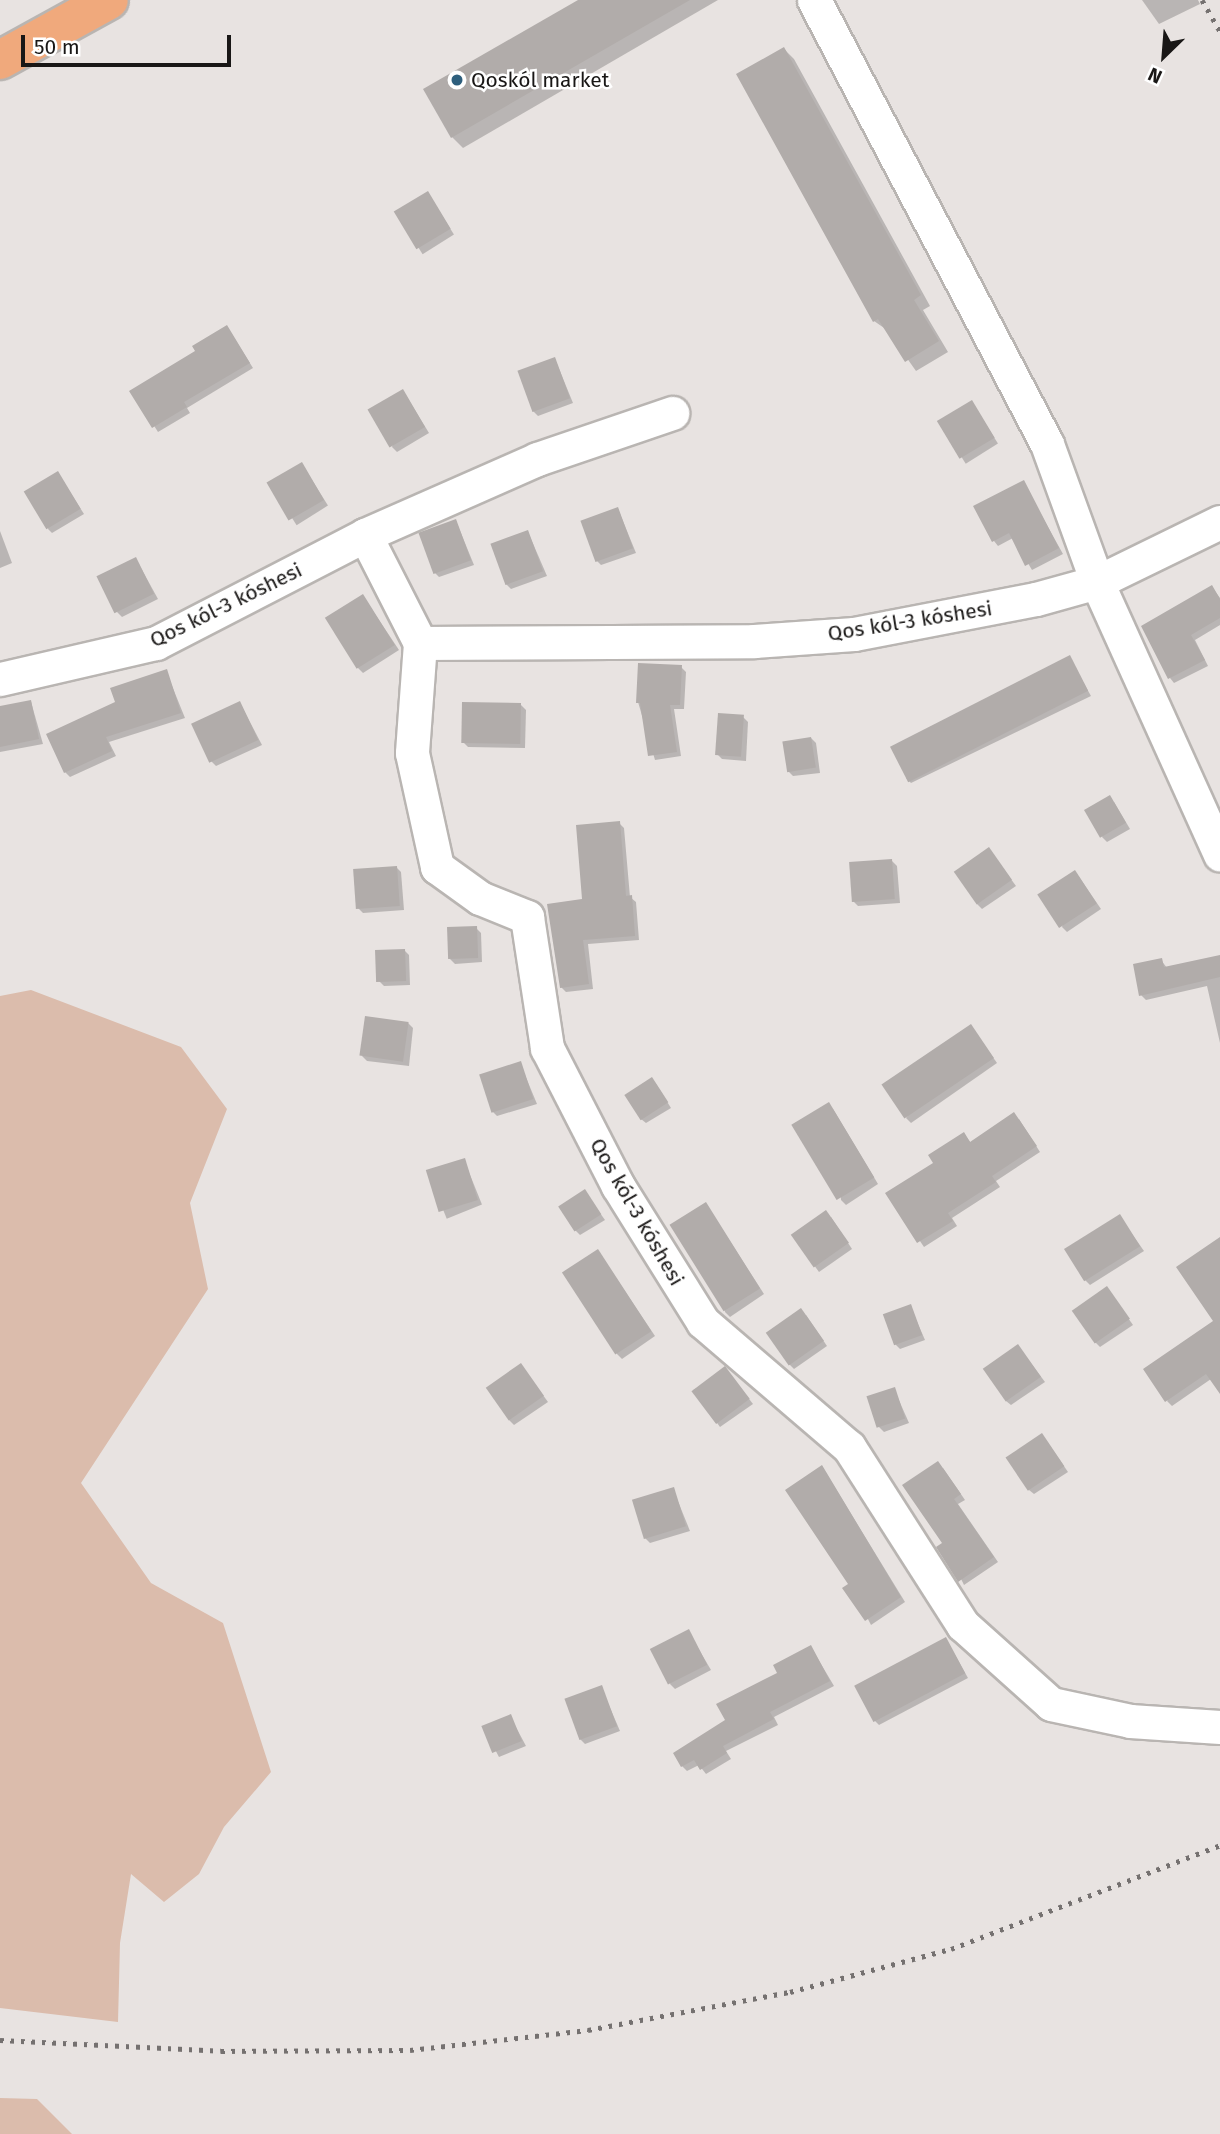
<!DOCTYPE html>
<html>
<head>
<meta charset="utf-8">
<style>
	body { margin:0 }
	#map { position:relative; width:1220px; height:2134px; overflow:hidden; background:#e8e3e1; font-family:"Fira Sans",sans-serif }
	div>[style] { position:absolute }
	.green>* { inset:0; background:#dbbcac }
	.shadow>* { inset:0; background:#0003; transform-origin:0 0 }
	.building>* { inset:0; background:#b1acaa; transform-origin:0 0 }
	.roads { filter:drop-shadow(2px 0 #b9b5b2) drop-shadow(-2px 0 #b9b5b2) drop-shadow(0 2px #b9b5b2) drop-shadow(0 -2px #b9b5b2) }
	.street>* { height:33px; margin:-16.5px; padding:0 16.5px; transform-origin:16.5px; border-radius:16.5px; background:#fff }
	.primary>* { height:38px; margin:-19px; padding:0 19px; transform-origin:19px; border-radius:19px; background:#f0a97c }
	.rail>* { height:5px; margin-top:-2.5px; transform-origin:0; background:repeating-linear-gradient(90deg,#757170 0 3.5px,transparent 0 10.5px) }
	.dots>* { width:19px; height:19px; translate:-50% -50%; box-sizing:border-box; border:4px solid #fff; border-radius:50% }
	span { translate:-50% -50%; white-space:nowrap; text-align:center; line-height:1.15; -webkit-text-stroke:5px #fff; paint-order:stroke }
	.poi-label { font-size:21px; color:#191716 }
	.left { translate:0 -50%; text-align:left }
	.street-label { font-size:21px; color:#191716 }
	.north { position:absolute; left:1129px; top:21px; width:70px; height:70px; -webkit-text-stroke:5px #fff; paint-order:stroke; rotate:205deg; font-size:19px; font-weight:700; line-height:28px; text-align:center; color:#191716 }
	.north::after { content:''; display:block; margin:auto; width:24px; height:32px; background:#191716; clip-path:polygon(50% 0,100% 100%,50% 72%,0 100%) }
	.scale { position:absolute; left:21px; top:35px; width:210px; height:32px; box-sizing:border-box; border:4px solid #191716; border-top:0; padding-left:9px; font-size:21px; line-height:24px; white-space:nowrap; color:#191716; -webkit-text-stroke:5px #fff; paint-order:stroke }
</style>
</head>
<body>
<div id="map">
	<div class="green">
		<i style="clip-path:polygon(31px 990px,181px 1047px,227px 1109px,190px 1203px,208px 1289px,81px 1483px,151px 1583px,223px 1623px,271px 1772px,224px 1827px,199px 1874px,164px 1902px,131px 1874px,120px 1943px,118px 2022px,0 2008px,0 996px)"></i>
		<i style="clip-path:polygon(0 2098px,37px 2099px,72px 2134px,0 2134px)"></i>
	</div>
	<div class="shadow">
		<i style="clip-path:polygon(581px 0,718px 0,463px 148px,452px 137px)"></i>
		<i style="clip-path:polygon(1142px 0,1198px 0,1200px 4px,1159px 24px)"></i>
		<i style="clip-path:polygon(784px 49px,794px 59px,930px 306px,923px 310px,948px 352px,916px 371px,887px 330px,874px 321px)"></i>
		<i style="left:428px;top:193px;width:49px;height:37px;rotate:58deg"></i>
		<i style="clip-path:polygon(231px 333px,253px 368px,187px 408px,190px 413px,158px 432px,132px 391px)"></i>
		<i style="clip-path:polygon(555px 359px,573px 403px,538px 416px,533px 411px)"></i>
		<i style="clip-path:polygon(407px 397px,429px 433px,397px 452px,392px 447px)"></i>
		<i style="left:972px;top:402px;width:49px;height:38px;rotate:58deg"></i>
		<i style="left:302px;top:464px;width:49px;height:37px;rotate:58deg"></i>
		<i style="clip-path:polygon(58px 473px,84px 514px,52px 533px,48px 529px)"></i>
		<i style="clip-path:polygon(1023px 482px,1063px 554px,1032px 570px,1013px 538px,998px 546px,994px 541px)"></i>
		<i style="clip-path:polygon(618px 509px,636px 553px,601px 565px,596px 560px)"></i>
		<i style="clip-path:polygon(456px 521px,474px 565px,439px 577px,434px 572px)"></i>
		<i style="clip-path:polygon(0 531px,12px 563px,0 568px)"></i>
		<i style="clip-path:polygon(528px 532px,547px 576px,511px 589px,506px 584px)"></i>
		<i style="clip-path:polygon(136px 559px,158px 599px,122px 617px,117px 612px)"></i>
		<i style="clip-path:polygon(1212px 587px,1220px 598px,1220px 625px,1195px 640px,1208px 666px,1174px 683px,1170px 678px)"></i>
		<i style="clip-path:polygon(363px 596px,399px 650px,363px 673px,358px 668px)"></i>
		<i style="clip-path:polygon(1069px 657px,1091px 696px,911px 783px,906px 778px)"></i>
		<i style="clip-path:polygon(681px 667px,686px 672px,684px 709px,674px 709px,681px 756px,655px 760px,638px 702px)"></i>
		<i style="clip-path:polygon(166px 671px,185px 718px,109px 742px,116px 756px,70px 777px,65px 772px,117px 703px)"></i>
		<i style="clip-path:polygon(31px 702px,43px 744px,0 752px,0 708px)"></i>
		<i style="clip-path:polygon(240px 703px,262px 745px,216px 766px,211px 761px)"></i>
		<i style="clip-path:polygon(521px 705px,526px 710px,525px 748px,468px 747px,463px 742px)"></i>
		<i style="clip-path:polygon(743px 717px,748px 722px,746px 761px,722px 759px,717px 754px)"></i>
		<i style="clip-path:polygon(811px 738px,816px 743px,820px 773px,793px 776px,788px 771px)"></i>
		<i style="clip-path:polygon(1114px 802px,1130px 829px,1107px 842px,1102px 837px)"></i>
		<i style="clip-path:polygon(619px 823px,624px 828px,630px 897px,636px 902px,639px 940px,588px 944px,593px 989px,566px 992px,561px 987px)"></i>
		<i style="clip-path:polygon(989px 849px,1016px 886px,982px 909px,977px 904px)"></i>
		<i style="clip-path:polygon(892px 861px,897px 866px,900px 903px,858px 906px,853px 901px)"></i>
		<i style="clip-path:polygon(396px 867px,401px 872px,404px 910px,363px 913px,358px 908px)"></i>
		<i style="clip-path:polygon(1079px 877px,1101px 909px,1067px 932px,1062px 927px)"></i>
		<i style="clip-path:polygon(476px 928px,481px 933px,482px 962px,455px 964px,450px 959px)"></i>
		<i style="clip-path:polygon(404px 950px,409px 955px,410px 985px,384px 986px,379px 981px)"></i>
		<i style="clip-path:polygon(1220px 957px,1220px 1043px,1207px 986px,1146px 1000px,1141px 995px,1161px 960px,1167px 968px)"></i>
		<i style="clip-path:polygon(408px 1023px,413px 1028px,409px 1066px,367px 1061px,362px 1056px)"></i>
		<i style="clip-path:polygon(971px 1026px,997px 1063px,911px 1123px,906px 1118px)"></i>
		<i style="clip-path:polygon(520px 1063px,537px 1104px,497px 1116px,492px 1111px)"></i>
		<i style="clip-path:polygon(656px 1084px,671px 1108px,646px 1123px,641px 1119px)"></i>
		<i style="clip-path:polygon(833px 1109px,878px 1184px,846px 1205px,841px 1200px)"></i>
		<i style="clip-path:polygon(1019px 1119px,1040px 1152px,996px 1181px,1000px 1187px,952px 1218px,957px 1226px,924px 1247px,888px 1194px,936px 1163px,964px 1134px,971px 1143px)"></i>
		<i style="left:464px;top:1160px;width:48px;height:38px;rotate:68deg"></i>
		<i style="clip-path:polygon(585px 1192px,605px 1220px,580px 1235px,575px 1230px)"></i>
		<i style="clip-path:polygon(706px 1204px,764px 1294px,730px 1317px,725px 1312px)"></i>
		<i style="clip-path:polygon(831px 1217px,852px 1249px,819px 1272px,792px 1235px)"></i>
		<i style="clip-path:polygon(1120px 1217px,1144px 1251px,1090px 1285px,1085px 1280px)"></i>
		<i style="clip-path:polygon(598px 1251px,655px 1336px,622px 1359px,617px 1354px)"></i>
		<i style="clip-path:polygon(1220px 1253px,1220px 1391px,1211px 1379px,1172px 1406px,1167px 1401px,1216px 1321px)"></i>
		<i style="clip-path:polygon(1107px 1288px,1133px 1325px,1100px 1347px,1095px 1342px)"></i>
		<i style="clip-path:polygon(910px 1306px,925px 1340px,900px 1349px,895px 1344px)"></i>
		<i style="clip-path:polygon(806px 1315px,827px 1346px,794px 1369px,789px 1364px)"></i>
		<i style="clip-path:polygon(1018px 1346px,1045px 1382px,1011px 1405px,1006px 1401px)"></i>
		<i style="clip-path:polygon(521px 1365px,548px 1402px,514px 1425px,509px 1420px)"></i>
		<i style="clip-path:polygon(730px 1374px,753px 1404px,720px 1427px,693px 1390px)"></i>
		<i style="clip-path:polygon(894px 1389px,909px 1423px,884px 1432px,879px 1427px)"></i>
		<i style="clip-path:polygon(1046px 1440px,1068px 1472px,1034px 1494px,1029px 1490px)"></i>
		<i style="clip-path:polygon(943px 1468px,965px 1500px,958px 1504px,998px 1562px,964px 1585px,944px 1544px)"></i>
		<i style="clip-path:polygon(826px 1473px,905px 1602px,871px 1625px,850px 1584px)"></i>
		<i style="clip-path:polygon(673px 1489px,690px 1531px,650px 1543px,645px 1538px)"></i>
		<i style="clip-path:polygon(688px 1631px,711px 1670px,675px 1689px,670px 1684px)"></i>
		<i style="clip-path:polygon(946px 1639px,968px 1678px,879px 1725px,874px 1720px)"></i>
		<i style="clip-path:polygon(811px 1647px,834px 1686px,774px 1717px,778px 1725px,726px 1751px,731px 1759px,706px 1774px,699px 1765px,687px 1771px,682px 1766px)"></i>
		<i style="clip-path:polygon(601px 1687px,620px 1731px,585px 1744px,580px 1739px)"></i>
		<i style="clip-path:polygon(510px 1716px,526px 1746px,499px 1757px,483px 1727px)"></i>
	</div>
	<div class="building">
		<i style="clip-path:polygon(578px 0,690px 0,451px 138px,423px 89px)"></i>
		<i style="clip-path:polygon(784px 47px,921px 295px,914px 300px,939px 341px,905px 362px,878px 319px,873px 322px,736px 74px)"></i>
		<i style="left:428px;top:191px;width:44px;height:40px;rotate:59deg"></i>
		<i style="clip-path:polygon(227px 325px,250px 363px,184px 402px,187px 407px,152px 428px,129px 391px,195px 351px,192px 346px)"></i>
		<i style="left:555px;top:357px;width:44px;height:40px;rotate:70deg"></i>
		<i style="left:403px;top:389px;width:44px;height:41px;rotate:60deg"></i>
		<i style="left:972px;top:400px;width:44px;height:41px;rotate:59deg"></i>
		<i style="left:302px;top:462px;width:44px;height:41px;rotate:60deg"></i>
		<i style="left:58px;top:471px;width:44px;height:40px;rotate:59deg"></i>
		<i style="clip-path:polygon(1024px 480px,1059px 548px,1025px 566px,1009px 533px,992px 542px,973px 506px)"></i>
		<i style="left:618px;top:507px;width:44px;height:40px;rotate:70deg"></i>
		<i style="left:456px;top:519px;width:44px;height:40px;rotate:70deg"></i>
		<i style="left:528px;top:530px;width:44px;height:40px;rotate:70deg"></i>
		<i style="left:136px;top:557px;width:41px;height:44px;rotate:64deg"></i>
		<i style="clip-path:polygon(1212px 585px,1220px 599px,1220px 618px,1191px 635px,1205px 660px,1168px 679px,1141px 626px)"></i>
		<i style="left:363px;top:594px;width:60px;height:45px;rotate:58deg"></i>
		<i style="left:1070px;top:655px;width:40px;height:202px;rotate:63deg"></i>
		<i style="clip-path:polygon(638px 663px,682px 665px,680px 705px,670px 705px,677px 752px,648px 756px,640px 703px,636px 703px)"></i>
		<i style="clip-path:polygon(167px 669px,181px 713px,106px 737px,112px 751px,64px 773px,46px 734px,115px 702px,110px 688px)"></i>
		<i style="clip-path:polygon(31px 700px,39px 739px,0 747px,0 706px)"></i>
		<i style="left:240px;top:701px;width:43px;height:54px;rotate:65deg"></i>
		<i style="left:462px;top:702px;width:59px;height:41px;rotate:1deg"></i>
		<i style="left:718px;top:713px;width:26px;height:42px;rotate:4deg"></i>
		<i style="left:811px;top:737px;width:31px;height:29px;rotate:81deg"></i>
		<i style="left:1110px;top:795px;width:32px;height:30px;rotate:60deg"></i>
		<i style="clip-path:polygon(620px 821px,626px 896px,632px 895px,635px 936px,583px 940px,589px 984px,560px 988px,547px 904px,582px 899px,576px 825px)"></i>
		<i style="left:989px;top:847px;width:40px;height:43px;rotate:55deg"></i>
		<i style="left:892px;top:859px;width:40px;height:43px;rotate:86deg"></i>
		<i style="left:397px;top:866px;width:40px;height:44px;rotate:86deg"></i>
		<i style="left:1075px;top:870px;width:40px;height:45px;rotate:57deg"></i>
		<i style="left:477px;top:926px;width:32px;height:30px;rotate:88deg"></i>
		<i style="left:405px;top:949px;width:32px;height:30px;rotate:88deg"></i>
		<i style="clip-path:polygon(1220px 955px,1220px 977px,1139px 996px,1133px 964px,1162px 958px,1164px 967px)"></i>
		<i style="left:365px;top:1016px;width:44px;height:40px;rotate:8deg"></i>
		<i style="left:971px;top:1024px;width:41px;height:108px;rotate:56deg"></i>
		<i style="left:521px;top:1061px;width:40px;height:44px;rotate:72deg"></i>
		<i style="left:652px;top:1077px;width:30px;height:33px;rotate:57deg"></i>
		<i style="left:829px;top:1102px;width:88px;height:44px;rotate:59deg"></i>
		<i style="clip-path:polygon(1014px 1112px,1037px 1146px,992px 1176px,996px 1182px,948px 1213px,953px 1221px,917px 1243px,885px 1193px,933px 1163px,928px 1155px,964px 1132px,970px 1142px)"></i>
		<i style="left:465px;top:1158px;width:44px;height:41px;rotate:73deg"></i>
		<i style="left:585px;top:1189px;width:30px;height:32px;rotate:57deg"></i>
		<i style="left:706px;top:1202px;width:102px;height:43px;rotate:58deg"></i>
		<i style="left:826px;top:1210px;width:40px;height:43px;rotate:55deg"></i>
		<i style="left:1120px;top:1214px;width:38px;height:66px;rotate:58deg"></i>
		<i style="clip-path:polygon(1220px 1237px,1220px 1394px,1206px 1374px,1165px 1402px,1143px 1369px,1213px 1321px,1176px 1267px)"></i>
		<i style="left:598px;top:1249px;width:98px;height:43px;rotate:57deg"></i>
		<i style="left:1107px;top:1286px;width:40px;height:43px;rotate:55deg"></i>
		<i style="left:911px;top:1304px;width:33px;height:30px;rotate:70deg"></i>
		<i style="left:801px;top:1308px;width:40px;height:43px;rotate:55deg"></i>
		<i style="left:1018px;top:1344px;width:40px;height:43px;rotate:55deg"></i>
		<i style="left:521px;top:1363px;width:40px;height:43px;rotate:55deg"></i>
		<i style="left:725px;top:1366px;width:41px;height:42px;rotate:53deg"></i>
		<i style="left:895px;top:1387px;width:33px;height:30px;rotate:72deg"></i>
		<i style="left:1042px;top:1433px;width:40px;height:44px;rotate:56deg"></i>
		<i style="clip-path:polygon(938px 1461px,961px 1494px,954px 1499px,994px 1557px,958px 1582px,936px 1547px,942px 1543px,902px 1485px)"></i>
		<i style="clip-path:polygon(822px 1465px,901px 1597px,865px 1621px,842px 1588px,848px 1584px,785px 1490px)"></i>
		<i style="left:674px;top:1487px;width:41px;height:44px;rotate:73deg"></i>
		<i style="left:689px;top:1629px;width:40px;height:44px;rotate:63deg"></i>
		<i style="left:946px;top:1637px;width:41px;height:104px;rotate:62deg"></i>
		<i style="clip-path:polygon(811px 1645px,830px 1681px,770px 1712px,774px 1719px,723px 1746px,727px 1753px,700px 1770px,694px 1760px,681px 1767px,673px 1753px,725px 1720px,716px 1704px,777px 1673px,773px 1665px)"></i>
		<i style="left:602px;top:1685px;width:44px;height:40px;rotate:70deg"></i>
		<i style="left:511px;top:1714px;width:29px;height:32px;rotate:68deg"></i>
	</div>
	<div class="roads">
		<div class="street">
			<i style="left:814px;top:0;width:501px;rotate:62.31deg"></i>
			<i style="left:1047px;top:444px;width:147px;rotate:70.1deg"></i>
			<i style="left:1097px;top:582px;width:137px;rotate:-26deg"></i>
			<i style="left:365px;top:535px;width:121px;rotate:63deg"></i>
			<i style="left:420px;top:643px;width:110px;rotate:94.2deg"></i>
			<i style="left:412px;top:753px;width:117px;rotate:77.6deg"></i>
			<i style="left:437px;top:867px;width:53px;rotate:35.8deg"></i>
			<i style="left:480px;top:898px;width:51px;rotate:22deg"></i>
			<i style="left:527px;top:917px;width:133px;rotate:81.3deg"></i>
			<i style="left:547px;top:1048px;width:155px;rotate:62.8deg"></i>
			<i style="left:618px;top:1186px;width:160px;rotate:58deg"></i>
			<i style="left:703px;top:1322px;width:192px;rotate:40.6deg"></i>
			<i style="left:849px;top:1447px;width:211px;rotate:57.4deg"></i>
			<i style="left:963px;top:1625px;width:118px;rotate:41.9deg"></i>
			<i style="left:1051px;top:1704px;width:81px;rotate:12.1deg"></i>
			<i style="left:1130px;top:1721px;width:90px;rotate:3.8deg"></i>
			<i style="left:420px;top:643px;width:334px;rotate:-0.3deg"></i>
			<i style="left:754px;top:641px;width:100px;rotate:-4deg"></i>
			<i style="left:854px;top:634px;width:185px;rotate:-10.9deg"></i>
			<i style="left:1036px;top:599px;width:63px;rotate:-15.6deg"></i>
			<i style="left:1097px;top:582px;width:299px;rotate:65.7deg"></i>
			<i style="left:0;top:679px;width:160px;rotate:-13deg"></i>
			<i style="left:156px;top:643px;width:235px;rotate:-27.3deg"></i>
			<i style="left:365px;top:535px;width:188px;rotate:-23.8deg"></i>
			<i style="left:537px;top:459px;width:143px;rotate:-18.8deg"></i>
		</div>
		<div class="primary">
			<i style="left:0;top:60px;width:124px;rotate:-28.8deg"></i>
		</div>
	</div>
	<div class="rail">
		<i style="left:1202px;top:0;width:36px;rotate:60deg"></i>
		<i style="left:0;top:2040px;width:221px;rotate:2.8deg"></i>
		<i style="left:221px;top:2051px;width:189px;rotate:-0.3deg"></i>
		<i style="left:410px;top:2050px;width:179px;rotate:-6.4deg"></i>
		<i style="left:588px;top:2030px;width:206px;rotate:-10.7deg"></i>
		<i style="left:790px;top:1992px;width:167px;rotate:-15deg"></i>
		<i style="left:951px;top:1949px;width:288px;rotate:-21.1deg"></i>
	</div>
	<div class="dots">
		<i style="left:457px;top:80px;background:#2e5f7d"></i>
	</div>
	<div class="poi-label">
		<span class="left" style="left:471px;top:80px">Qoskól market</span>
	</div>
	<div class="street-label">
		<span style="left:226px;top:605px;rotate:-26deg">Qos kól-3 kóshesi</span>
		<span style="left:910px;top:621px;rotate:-9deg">Qos kól-3 kóshesi</span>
		<span style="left:637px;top:1212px;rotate:60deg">Qos kól-3 kóshesi</span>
	</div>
	<div class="north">N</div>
	<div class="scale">50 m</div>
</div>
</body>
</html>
